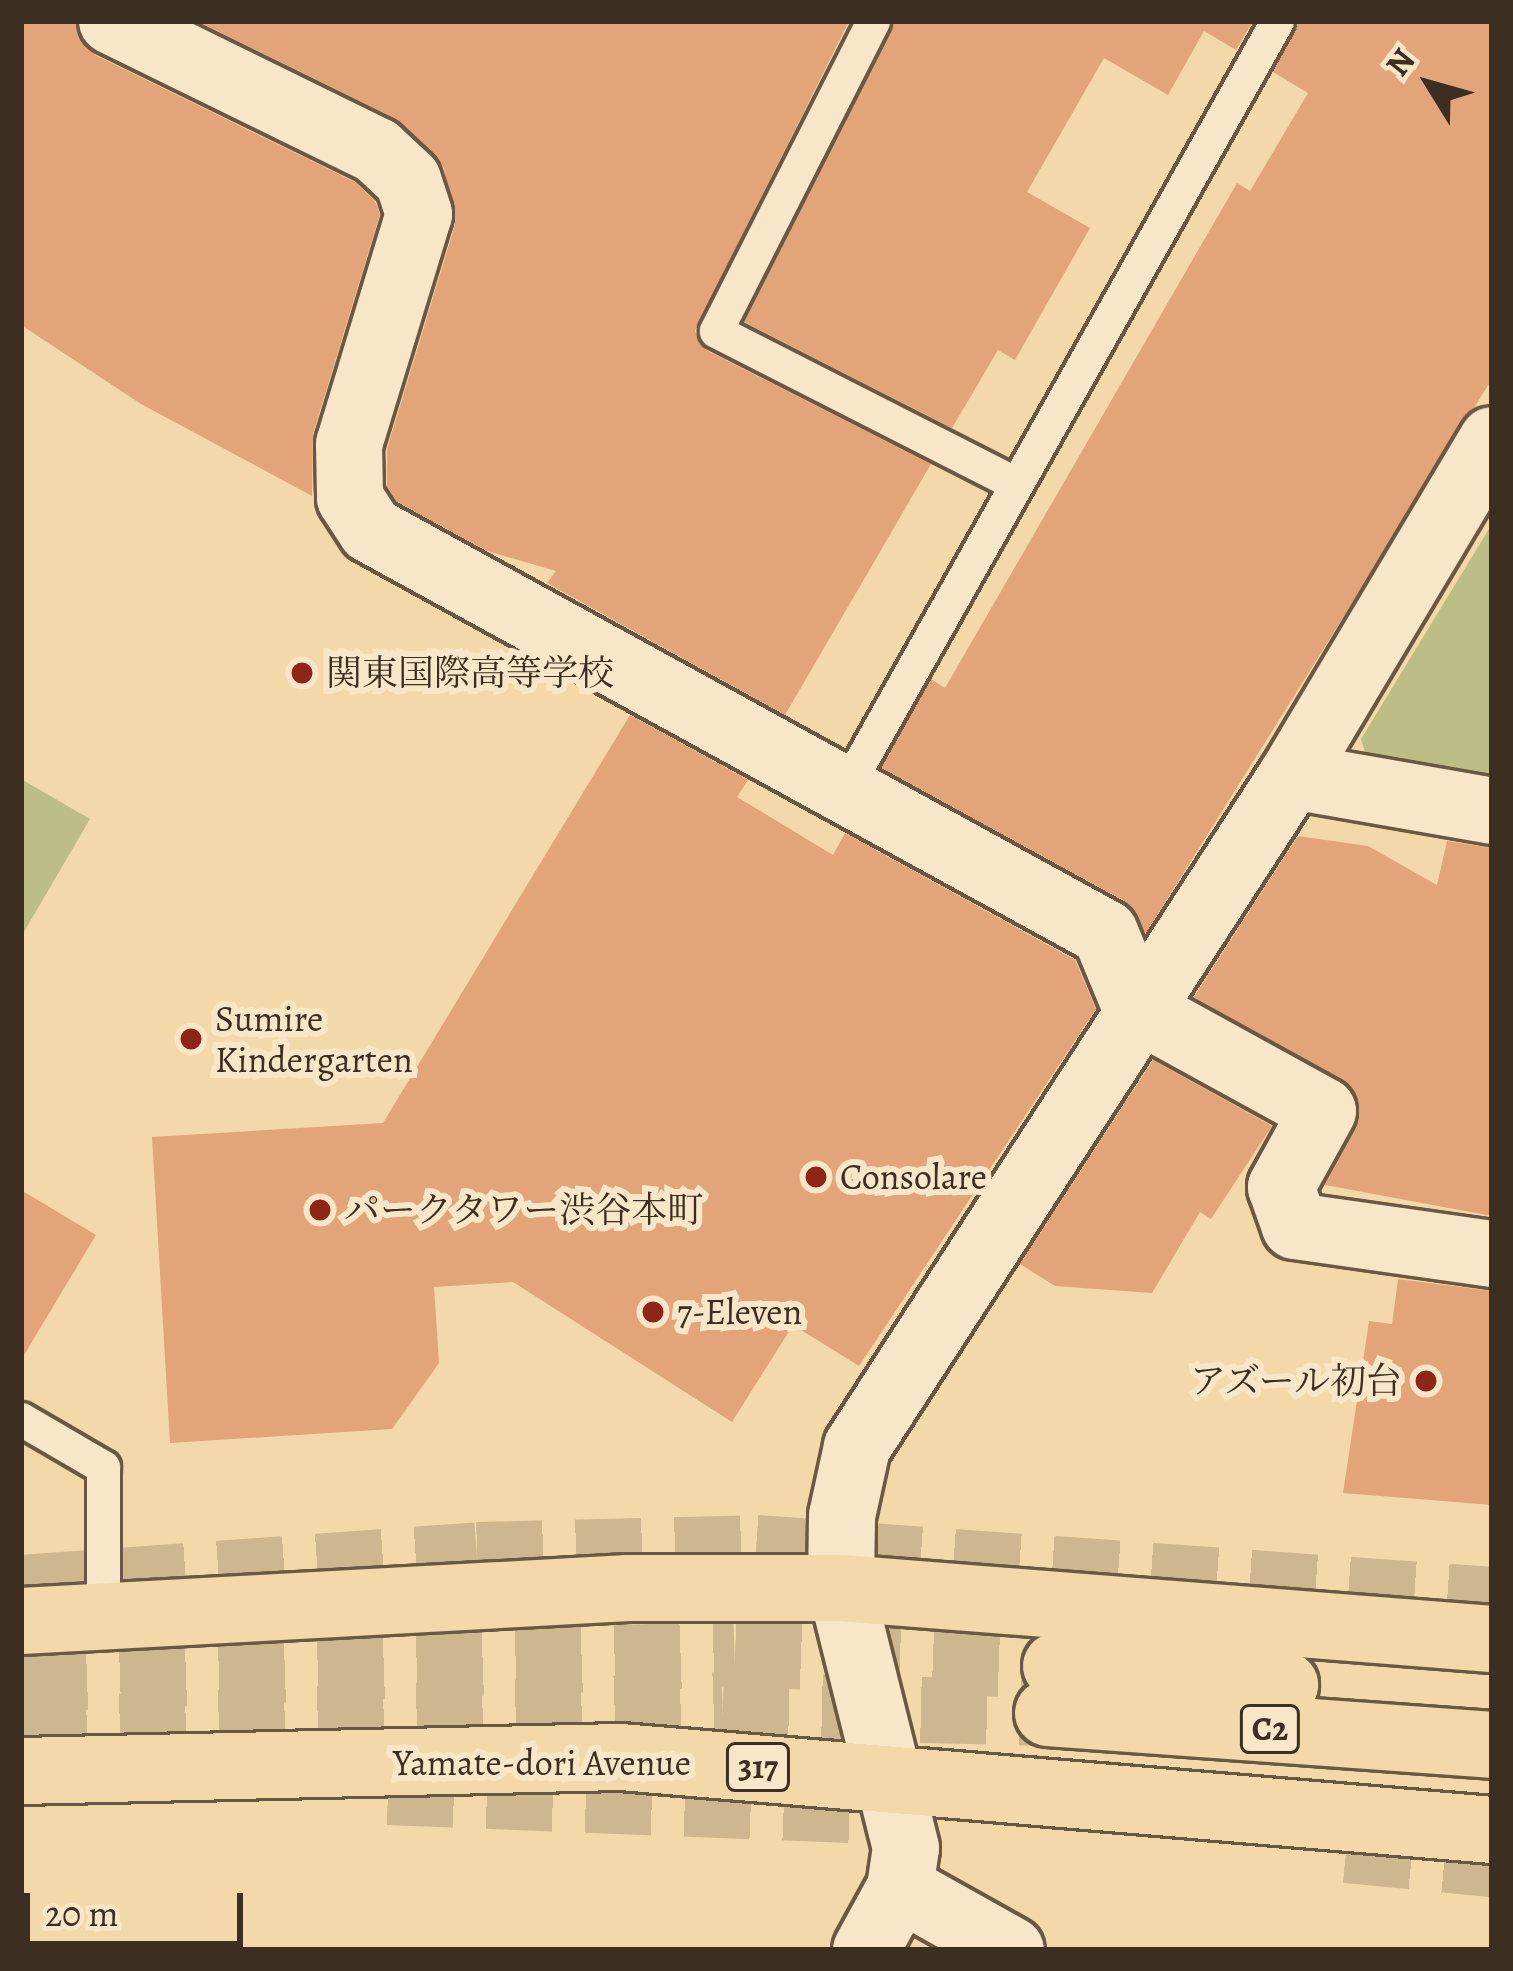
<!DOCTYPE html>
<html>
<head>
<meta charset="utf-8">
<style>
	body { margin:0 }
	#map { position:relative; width:1513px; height:1971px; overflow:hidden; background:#f3d8a9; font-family:Alegreya,"Noto Serif JP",serif }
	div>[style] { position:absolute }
	.green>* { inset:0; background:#bdbe86 }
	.building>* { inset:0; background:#e3a479 }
	.highway-tunnel>* { height:66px; margin-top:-33px; transform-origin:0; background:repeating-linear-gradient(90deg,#ceb68e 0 66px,transparent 0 99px) }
	.roads { filter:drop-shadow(3px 0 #6a5842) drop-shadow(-3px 0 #6a5842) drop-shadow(0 3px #6a5842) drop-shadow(0 -3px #6a5842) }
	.lane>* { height:33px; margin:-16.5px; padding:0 16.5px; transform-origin:16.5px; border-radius:16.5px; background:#f7e6c7 }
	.street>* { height:66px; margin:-33px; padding:0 33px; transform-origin:33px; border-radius:33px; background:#f7e6c7 }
	.primary>* { height:66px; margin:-33px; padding:0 33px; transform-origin:33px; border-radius:33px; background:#f3d8a9 }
	.highway>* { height:66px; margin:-33px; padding:0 33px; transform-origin:33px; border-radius:33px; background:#f3d8a9 }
	.dots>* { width:33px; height:33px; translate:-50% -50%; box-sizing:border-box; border:6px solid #f7e6c7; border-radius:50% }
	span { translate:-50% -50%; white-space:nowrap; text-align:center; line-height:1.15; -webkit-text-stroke:12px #f7e6c7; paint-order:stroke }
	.shield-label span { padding:3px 9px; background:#f7e6c7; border:3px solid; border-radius:9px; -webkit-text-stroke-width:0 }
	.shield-label { font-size:33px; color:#3c2e20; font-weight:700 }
	.poi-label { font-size:36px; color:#3c2e20 }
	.left { translate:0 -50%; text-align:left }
	.right { translate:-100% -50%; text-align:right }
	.street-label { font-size:36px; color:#3c2e20 }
	.frame { position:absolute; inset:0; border:24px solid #3c2e20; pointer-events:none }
	.north { position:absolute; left:1369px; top:24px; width:120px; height:120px; -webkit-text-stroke:9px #f7e6c7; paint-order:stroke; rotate:307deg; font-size:33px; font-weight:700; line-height:48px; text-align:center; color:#3c2e20 }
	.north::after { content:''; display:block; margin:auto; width:42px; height:54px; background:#3c2e20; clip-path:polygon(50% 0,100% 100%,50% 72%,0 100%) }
	.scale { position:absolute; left:24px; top:1893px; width:219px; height:54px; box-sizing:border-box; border:6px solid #3c2e20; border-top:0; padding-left:15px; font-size:36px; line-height:42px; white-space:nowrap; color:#3c2e20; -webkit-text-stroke:9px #f7e6c7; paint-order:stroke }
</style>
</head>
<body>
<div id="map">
	<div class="green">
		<i style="clip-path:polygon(1492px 524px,1492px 778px,1367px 759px,1361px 739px)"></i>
		<i style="clip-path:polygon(21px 779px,90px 819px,21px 937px)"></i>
	</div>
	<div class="building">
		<i style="clip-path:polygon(21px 21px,75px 21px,95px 55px,355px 182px,375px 201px,380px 214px,313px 434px,312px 496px,141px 404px,21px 325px)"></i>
		<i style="clip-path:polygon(197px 21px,849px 21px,695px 331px,706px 350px,931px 464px,785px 715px,547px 583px,556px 571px,487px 551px,397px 502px,387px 486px,387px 449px,455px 225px,444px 168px,394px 118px)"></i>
		<i style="clip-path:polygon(894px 21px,1253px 21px,1236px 50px,1204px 31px,1168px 95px,1104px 58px,1027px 192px,1090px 228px,1015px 360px,998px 350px,952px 428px,744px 322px)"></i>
		<i style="clip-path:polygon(1298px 21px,1492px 21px,1492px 379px,1146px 933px,1123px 900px,881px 768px,931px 679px,945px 688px,1237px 183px,1250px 191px,1308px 93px,1273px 72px)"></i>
		<i style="clip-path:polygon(630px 715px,748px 780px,737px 797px,833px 855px,845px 833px,1075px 960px,1096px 1009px,859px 1366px,793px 1325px,732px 1422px,513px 1282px,434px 1287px,439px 1363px,392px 1429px,170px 1443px,152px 1137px,383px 1123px)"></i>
		<i style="clip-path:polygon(1298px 836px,1368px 846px,1437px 885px,1447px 841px,1492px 848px,1492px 1216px,1325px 1185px,1356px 1128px,1354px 1091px,1194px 997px)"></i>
		<i style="clip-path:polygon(1153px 1060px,1272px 1126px,1211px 1219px,1200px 1212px,1152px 1293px,1055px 1286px,1020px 1264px)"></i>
		<i style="clip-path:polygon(21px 1190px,96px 1235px,21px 1360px)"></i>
		<i style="clip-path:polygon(1398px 1279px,1492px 1291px,1492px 1505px,1343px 1493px,1369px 1321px,1392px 1324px)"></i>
	</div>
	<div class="highway-tunnel">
		<i style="left:21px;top:1588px;width:457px;rotate:-4.1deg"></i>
		<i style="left:477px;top:1555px;width:279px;rotate:-1.4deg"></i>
		<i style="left:756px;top:1548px;width:738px;rotate:4.04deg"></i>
		<i style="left:21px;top:1679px;width:714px;rotate:-2.01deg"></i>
		<i style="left:735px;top:1654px;width:321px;rotate:2.1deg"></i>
		<i style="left:21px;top:1730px;width:702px;rotate:-2.04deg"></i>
		<i style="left:723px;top:1705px;width:325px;rotate:1.4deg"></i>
		<i style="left:388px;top:1792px;width:539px;rotate:2.23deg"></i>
		<i style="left:1346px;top:1850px;width:147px;rotate:5.5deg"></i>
	</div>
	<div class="roads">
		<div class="lane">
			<i style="left:873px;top:21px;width:347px;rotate:116.9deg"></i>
			<i style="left:716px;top:331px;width:337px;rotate:27deg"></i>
			<i style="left:844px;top:791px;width:883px;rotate:-60.65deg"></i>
			<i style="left:21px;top:1419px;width:95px;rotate:30.3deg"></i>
			<i style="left:103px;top:1467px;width:149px;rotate:90deg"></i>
		</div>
		<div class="street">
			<i style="left:112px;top:21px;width:295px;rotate:26.1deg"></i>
			<i style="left:377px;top:151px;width:42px;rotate:43.1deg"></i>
			<i style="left:408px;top:180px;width:36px;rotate:72deg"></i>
			<i style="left:419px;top:214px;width:240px;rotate:106.9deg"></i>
			<i style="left:349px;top:444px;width:54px;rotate:88.9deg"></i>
			<i style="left:350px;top:498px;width:38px;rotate:57deg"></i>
			<i style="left:371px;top:530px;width:837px;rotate:28.77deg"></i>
			<i style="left:1105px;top:933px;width:81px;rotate:67.5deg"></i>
			<i style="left:1136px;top:1008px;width:213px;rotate:28.8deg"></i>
			<i style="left:1323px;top:1111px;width:87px;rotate:118.9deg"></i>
			<i style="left:1281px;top:1187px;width:41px;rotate:70.3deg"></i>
			<i style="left:1295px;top:1226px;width:199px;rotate:8.1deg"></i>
			<i style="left:1292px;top:776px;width:203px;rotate:9.9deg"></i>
			<i style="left:900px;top:1888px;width:127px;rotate:29.2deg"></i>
			<i style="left:866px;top:1950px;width:71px;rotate:-61.3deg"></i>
			<i style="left:900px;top:1888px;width:40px;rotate:-81.5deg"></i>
			<i style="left:906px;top:1848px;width:268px;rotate:-104deg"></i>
			<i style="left:841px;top:1588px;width:72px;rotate:-89.2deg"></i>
			<i style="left:842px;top:1516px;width:71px;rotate:-77.7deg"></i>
			<i style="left:857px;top:1447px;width:800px;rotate:-57.05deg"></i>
			<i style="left:1292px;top:776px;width:391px;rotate:-59.2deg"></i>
		</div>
		<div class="primary">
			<i style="left:21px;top:1621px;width:608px;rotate:-3.11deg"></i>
			<i style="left:628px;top:1588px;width:213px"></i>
			<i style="left:841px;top:1588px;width:653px;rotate:4.48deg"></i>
			<i style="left:21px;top:1771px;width:600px;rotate:-1.34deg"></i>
			<i style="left:621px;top:1757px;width:874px;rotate:4.79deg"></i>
		</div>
		<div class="highway">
			<i style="left:1056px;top:1666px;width:230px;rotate:4.7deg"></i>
			<i style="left:1048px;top:1713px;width:445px;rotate:4.1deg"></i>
		</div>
	</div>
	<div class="dots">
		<i style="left:302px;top:673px;background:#8f2418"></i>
		<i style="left:191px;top:1039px;background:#8f2418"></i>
		<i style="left:816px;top:1177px;background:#8f2418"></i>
		<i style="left:320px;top:1210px;background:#8f2418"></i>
		<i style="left:653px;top:1312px;background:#8f2418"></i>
		<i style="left:1426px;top:1381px;background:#8f2418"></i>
	</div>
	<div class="shield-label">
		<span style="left:1270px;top:1729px">C2</span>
		<span style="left:758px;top:1767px">317</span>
	</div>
	<div class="poi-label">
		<span class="left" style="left:326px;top:673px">関東国際高等学校</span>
		<span class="left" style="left:215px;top:1039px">Sumire<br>Kindergarten</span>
		<span class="left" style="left:840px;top:1177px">Consolare</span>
		<span class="left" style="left:344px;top:1210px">パークタワー渋谷本町</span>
		<span class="left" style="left:677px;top:1312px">7-Eleven</span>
		<span class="right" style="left:1402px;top:1381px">アズール初台</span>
	</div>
	<div class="street-label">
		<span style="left:542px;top:1763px">Yamate-dori Avenue</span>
	</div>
	<div class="frame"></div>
	<div class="north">N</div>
	<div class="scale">20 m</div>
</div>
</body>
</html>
